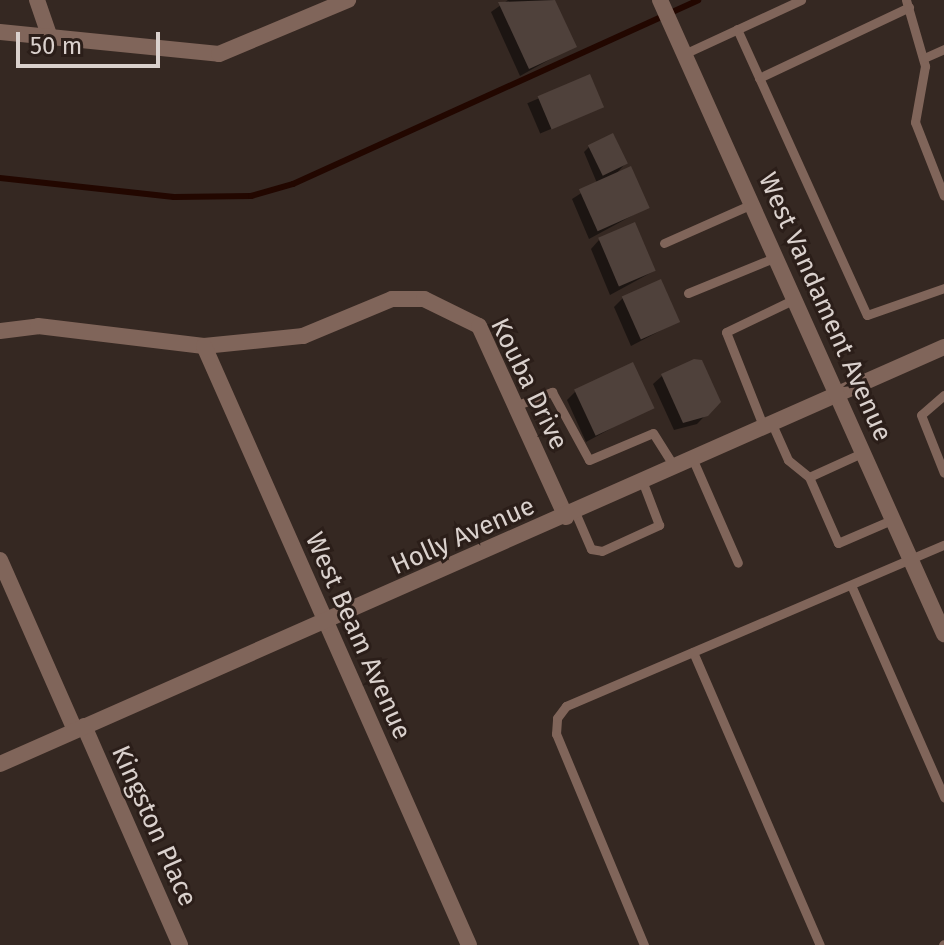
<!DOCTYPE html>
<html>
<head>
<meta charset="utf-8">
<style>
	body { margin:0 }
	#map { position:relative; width:944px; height:945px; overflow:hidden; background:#352822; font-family:"Fira Sans",sans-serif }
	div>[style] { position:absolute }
	.shadow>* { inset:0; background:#0007; transform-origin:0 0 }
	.stream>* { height:6px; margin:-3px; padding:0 3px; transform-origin:3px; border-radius:3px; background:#220700 }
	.building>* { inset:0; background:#4f413b; transform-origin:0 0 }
	.service>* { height:9px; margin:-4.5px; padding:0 4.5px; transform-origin:4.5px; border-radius:4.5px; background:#80655a }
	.minor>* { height:16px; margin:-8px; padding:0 8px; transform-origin:8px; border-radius:8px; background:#80655a }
	.tertiary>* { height:16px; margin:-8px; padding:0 8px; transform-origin:8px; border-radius:8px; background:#80655a }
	span { translate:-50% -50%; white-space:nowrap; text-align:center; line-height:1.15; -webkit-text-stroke:6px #2b1e19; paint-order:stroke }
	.street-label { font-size:26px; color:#dad1cd }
	.scale { position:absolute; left:16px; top:32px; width:144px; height:36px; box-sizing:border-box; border:4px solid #dad1cd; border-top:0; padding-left:10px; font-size:24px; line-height:28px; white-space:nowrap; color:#dad1cd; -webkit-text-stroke:6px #2b1e19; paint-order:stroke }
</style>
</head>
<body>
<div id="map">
	<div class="shadow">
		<i style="clip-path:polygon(508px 0,553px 0,574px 46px,520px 76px,491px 12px)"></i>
		<i style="left:589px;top:77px;width:33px;height:67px;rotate:67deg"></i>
		<i style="clip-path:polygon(589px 147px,625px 164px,615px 175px,648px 207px,589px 239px,572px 199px,597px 183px,584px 152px)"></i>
		<i style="clip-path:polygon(599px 240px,654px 271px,610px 295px,591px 249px)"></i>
		<i style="clip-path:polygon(623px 298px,677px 322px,631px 346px,614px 307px)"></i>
		<i style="clip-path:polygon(662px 376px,718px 402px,697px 424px,674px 430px,653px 384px)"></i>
		<i style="clip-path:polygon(576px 391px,651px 407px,586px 442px,567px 400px)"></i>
	</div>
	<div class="stream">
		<i style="left:0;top:178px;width:175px;rotate:6.2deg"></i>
		<i style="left:174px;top:197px;width:77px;rotate:-0.7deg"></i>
		<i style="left:251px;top:196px;width:44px;rotate:-15.9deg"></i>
		<i style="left:293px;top:184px;width:445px;rotate:-24.4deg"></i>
	</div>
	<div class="building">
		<i style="clip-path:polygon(555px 0,577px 47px,529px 69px,498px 2px)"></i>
		<i style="left:590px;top:74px;width:36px;height:57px;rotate:67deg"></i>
		<i style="left:613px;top:133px;width:34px;height:28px;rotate:64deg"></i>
		<i style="left:631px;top:166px;width:46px;height:57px;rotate:66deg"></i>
		<i style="left:635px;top:222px;width:53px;height:40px;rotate:67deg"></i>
		<i style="left:661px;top:279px;width:47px;height:43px;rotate:66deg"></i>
		<i style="clip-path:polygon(694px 359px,702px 360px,721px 402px,708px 416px,683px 423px,661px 374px)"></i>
		<i style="left:633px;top:362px;width:51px;height:65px;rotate:65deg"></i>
	</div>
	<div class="service">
		<i style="left:906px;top:0;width:69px;rotate:73.9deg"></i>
		<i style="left:925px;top:66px;width:57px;rotate:100.1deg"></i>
		<i style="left:915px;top:122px;width:79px;rotate:68.6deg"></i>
		<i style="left:737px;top:29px;width:314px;rotate:65.6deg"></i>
		<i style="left:867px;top:315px;width:82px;rotate:-19.3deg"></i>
		<i style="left:684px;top:54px;width:129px;rotate:-24.8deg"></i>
		<i style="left:924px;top:58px;width:22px;rotate:-24deg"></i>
		<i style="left:759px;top:78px;width:166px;rotate:-25.3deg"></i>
		<i style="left:664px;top:243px;width:96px;rotate:-23.9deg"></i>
		<i style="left:688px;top:293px;width:95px;rotate:-22.2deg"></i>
		<i style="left:944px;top:395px;width:30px;rotate:139deg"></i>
		<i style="left:921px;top:415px;width:62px;rotate:68.4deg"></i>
		<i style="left:515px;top:406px;width:40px;rotate:-21deg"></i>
		<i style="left:552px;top:392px;width:77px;rotate:61.4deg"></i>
		<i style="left:589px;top:460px;width:69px;rotate:-22.9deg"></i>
		<i style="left:653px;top:433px;width:41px;rotate:57.8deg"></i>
		<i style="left:772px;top:424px;width:39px;rotate:66deg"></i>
		<i style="left:788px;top:460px;width:27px;rotate:39deg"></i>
		<i style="left:764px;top:428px;width:103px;rotate:-111.6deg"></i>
		<i style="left:726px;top:332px;width:76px;rotate:-25.6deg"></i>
		<i style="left:864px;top:452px;width:60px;rotate:155.6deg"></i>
		<i style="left:809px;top:477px;width:72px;rotate:66.3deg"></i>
		<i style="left:838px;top:543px;width:61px;rotate:-23.2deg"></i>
		<i style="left:693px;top:460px;width:112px;rotate:66.4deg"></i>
		<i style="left:575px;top:512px;width:40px;rotate:66.6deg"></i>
		<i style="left:591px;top:549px;width:11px;rotate:10deg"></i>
		<i style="left:602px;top:551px;width:63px;rotate:-24.5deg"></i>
		<i style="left:659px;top:525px;width:45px;rotate:-110.9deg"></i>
		<i style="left:851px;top:585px;width:232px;rotate:66.3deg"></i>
		<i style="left:693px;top:652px;width:319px;rotate:66.6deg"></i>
		<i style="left:644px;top:945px;width:229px;rotate:-112.6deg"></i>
		<i style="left:556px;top:734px;width:16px;rotate:-86deg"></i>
		<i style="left:557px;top:718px;width:15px;rotate:-53deg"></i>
		<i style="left:566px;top:706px;width:411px;rotate:-23.1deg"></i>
		<i style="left:943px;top:945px;width:1px;rotate:-45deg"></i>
	</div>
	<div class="minor">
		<i style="left:37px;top:0;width:39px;rotate:71deg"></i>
		<i style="left:0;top:32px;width:220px;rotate:5.7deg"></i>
		<i style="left:219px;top:54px;width:140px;rotate:-22.7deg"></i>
		<i style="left:0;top:331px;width:38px;rotate:-7deg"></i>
		<i style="left:38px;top:326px;width:167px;rotate:6.9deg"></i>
		<i style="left:204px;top:346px;width:100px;rotate:-5.8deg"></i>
		<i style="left:303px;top:336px;width:96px;rotate:-22.6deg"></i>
		<i style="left:392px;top:299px;width:32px"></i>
		<i style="left:424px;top:299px;width:61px;rotate:26.1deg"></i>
		<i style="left:479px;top:326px;width:210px;rotate:65.5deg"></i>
		<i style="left:204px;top:346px;width:655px;rotate:66.14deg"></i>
		<i style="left:0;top:560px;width:186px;rotate:66.2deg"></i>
		<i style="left:84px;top:726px;width:239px;rotate:66.3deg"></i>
		<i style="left:0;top:764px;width:1032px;rotate:-23.83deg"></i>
	</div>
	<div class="tertiary">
		<i style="left:660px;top:0;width:695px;rotate:65.87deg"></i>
	</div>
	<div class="street-label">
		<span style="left:825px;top:307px;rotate:66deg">West Vandament Avenue</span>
		<span style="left:529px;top:384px;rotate:64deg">Kouba Drive</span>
		<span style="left:463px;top:536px;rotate:-24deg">Holly Avenue</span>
		<span style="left:358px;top:636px;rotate:66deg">West Beam Avenue</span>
		<span style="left:154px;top:826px;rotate:66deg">Kingston Place</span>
	</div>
	<div class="scale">50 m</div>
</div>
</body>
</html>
